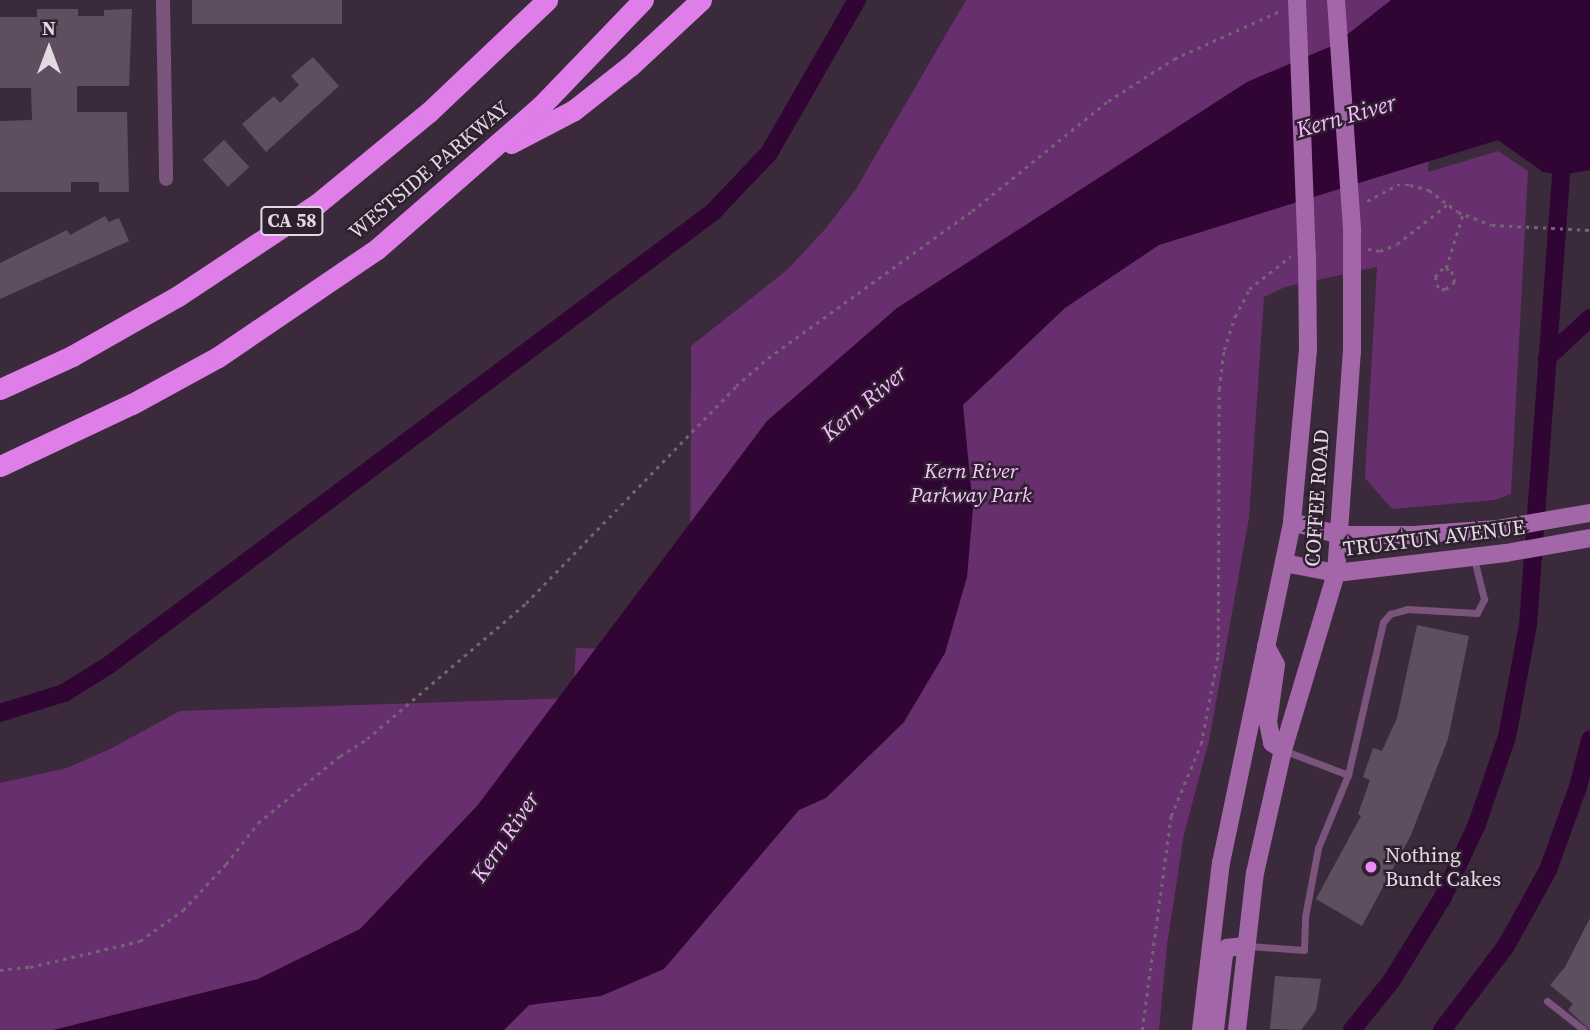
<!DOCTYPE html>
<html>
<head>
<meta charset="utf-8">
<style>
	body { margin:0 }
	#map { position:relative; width:1590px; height:1030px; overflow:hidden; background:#3a2a3b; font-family:"Source Serif 4",serif }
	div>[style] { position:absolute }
	.green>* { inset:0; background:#672f6d }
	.water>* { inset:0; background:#300534 }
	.canal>* { height:18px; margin:-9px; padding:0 9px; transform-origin:9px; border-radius:9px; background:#300534 }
	.building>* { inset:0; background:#5f4e60; transform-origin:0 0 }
	.path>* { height:2.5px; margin-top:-1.25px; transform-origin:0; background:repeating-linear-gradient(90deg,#726473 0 3.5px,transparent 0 8.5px) }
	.service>* { height:7px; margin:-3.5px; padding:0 3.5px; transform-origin:3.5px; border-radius:3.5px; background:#7b547e }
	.minor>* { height:14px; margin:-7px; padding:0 7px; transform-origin:7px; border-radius:7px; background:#7b547e }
	.secondary>* { height:18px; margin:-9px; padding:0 9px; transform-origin:9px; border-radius:9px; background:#a366a9 }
	.motorway>* { height:21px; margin:-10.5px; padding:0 10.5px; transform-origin:10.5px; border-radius:10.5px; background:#df7ee8 }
	.secondary-bridge>* { height:18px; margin:-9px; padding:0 9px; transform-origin:9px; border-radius:9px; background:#a366a9 }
	.dots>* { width:19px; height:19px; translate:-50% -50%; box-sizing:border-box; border:4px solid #2f2030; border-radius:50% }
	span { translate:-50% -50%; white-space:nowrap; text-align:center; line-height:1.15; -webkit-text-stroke:5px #2f2030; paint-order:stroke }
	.shield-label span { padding:2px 5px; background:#2f2030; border:2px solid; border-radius:5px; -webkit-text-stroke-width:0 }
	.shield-label { font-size:19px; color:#e3d9e3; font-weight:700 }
	.street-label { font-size:21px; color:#e3d9e3 }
	.park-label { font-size:21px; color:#f7c5fa; font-style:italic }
	.poi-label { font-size:21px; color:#e3d9e3 }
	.left { translate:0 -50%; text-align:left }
	.water-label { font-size:23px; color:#f9b8ff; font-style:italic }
	.north { position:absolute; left:14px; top:14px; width:70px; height:70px; -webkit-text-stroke:5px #2f2030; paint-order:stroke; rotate:0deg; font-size:19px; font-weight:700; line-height:28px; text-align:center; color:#e3d9e3 }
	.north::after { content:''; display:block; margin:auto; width:24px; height:32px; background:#e3d9e3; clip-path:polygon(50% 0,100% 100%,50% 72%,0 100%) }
</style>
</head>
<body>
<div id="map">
	<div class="green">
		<i style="clip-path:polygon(966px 0,1433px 0,1428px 172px,1498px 151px,1528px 171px,1511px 494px,1495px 500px,1392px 509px,1365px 478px,1377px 267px,1285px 287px,1264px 297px,1249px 518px,1209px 741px,1184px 834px,1167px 945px,1159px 1030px,0 1030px,0 783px,67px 768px,110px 749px,180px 711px,573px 698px,576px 648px,690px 651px,691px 346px,787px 270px,826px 228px,856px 189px)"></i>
	</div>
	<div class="water">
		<i style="clip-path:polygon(1391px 0,1590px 0,1590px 170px,1561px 175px,1543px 172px,1498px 140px,1159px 245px,1065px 308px,963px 405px,973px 508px,967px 577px,945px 653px,904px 722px,826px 798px,799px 810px,664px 969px,601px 996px,529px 1005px,504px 1030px,53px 1030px,258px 979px,360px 929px,477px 806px,767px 421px,897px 308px,1247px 82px,1334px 45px)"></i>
	</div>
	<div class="canal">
		<i style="left:1547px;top:358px;width:59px;rotate:-42.9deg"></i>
		<i style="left:0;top:713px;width:67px;rotate:-17.4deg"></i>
		<i style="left:64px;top:693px;width:53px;rotate:-31.9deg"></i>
		<i style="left:109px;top:665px;width:755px;rotate:-36.87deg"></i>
		<i style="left:713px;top:212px;width:81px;rotate:-46.5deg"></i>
		<i style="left:769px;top:153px;width:177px;rotate:-60.1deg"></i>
		<i style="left:1352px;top:1030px;width:64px;rotate:-51.3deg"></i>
		<i style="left:1392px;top:980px;width:97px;rotate:-58.4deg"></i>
		<i style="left:1443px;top:897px;width:81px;rotate:-65deg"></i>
		<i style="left:1477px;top:824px;width:92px;rotate:-71deg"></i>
		<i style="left:1507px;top:737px;width:114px;rotate:-79.4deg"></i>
		<i style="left:1528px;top:625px;width:451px;rotate:-85.8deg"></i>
		<i style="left:1442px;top:1030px;width:106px;rotate:-52.7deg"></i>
		<i style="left:1506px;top:946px;width:87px;rotate:-61.1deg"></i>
		<i style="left:1548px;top:870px;width:88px;rotate:-70.1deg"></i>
		<i style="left:1578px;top:787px;width:49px;rotate:-75.7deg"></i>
	</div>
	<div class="building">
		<i style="left:192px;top:0;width:150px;height:24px"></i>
		<i style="clip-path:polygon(37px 9px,78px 9px,78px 16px,104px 16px,104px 10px,132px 9px,129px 86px,77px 86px,77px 112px,127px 112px,129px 192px,99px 192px,99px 182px,71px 182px,71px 192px,0 192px,0 121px,32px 120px,31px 88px,0 88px,0 17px,37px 17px)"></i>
		<i style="clip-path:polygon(313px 57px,339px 86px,266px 152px,242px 124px,274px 96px,280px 103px,299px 85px,291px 76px)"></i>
		<i style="left:224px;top:140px;width:37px;height:29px;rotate:47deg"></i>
		<i style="clip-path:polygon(105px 216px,109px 222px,119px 218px,129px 241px,0 299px,0 263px,67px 230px,70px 235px)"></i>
		<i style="clip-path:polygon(1417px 625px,1469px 636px,1448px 739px,1411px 835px,1362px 926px,1316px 899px,1361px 816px,1358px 814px,1370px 780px,1363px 777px,1373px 748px,1382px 751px,1397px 718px)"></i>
		<i style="clip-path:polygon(1590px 918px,1590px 1030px,1568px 1010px,1573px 1004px,1550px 985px,1565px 967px)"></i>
		<i style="clip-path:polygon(1275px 976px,1321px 979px,1316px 1010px,1301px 1030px,1270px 1029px)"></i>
	</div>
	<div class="path">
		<i style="left:1367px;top:201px;width:34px;rotate:-28deg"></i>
		<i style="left:1397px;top:185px;width:13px"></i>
		<i style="left:1410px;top:185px;width:20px;rotate:15deg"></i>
		<i style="left:1429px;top:190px;width:36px;rotate:37deg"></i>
		<i style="left:1458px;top:212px;width:36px;rotate:21deg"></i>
		<i style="left:1492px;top:225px;width:98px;rotate:2.9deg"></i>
		<i style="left:1368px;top:249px;width:12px;rotate:9deg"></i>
		<i style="left:1380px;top:251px;width:18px;rotate:-22deg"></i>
		<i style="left:1397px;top:244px;width:65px;rotate:-38.1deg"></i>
		<i style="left:1446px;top:268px;width:7px;rotate:27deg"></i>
		<i style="left:1452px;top:271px;width:11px;rotate:75deg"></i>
		<i style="left:1455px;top:282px;width:13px;rotate:141deg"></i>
		<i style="left:1445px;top:290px;width:7px;rotate:-164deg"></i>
		<i style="left:1438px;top:288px;width:11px;rotate:-105deg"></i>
		<i style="left:1435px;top:277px;width:9px;rotate:-54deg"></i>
		<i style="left:1440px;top:270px;width:6px;rotate:-18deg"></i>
		<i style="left:1446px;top:268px;width:57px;rotate:-72.5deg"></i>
		<i style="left:0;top:970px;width:30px;rotate:-6deg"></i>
		<i style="left:30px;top:967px;width:113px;rotate:-13.3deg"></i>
		<i style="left:140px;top:941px;width:53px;rotate:-35.8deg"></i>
		<i style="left:183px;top:910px;width:63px;rotate:-46.9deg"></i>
		<i style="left:226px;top:864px;width:52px;rotate:-52deg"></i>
		<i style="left:258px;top:823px;width:106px;rotate:-39.3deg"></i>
		<i style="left:340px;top:756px;width:32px;rotate:-32deg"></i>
		<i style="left:367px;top:739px;width:209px;rotate:-40.5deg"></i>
		<i style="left:526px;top:603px;width:302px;rotate:-45.9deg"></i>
		<i style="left:736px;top:386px;width:43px;rotate:-41.2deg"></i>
		<i style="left:768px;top:358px;width:251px;rotate:-35.8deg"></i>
		<i style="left:972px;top:211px;width:175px;rotate:-39deg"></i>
		<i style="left:1108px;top:101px;width:78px;rotate:-32.5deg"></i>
		<i style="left:1174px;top:59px;width:116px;rotate:-24.4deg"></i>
		<i style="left:1142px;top:1030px;width:216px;rotate:-82.3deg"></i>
		<i style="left:1171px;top:816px;width:78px;rotate:-67.4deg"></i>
		<i style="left:1201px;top:744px;width:91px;rotate:-79.2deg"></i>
		<i style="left:1218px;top:655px;width:266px;rotate:-89.8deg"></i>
		<i style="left:1219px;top:389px;width:39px;rotate:-83deg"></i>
		<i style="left:1224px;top:350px;width:35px;rotate:-72deg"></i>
		<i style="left:1235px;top:317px;width:31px;rotate:-63deg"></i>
		<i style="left:1249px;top:289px;width:53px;rotate:-38.2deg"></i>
	</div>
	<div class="service">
		<i style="left:1283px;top:750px;width:70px;rotate:21deg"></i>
		<i style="left:1248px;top:946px;width:56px;rotate:4.1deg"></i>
		<i style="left:1304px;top:950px;width:33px;rotate:-88deg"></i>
		<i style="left:1305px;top:917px;width:70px;rotate:-79.3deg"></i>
		<i style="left:1318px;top:848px;width:79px;rotate:-67.7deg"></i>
		<i style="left:1348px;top:775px;width:157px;rotate:-77.1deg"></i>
		<i style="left:1383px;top:622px;width:11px;rotate:-49deg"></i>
		<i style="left:1390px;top:614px;width:18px;rotate:-16deg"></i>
		<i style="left:1407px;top:609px;width:70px;rotate:3.3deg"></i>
		<i style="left:1477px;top:613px;width:16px;rotate:-63deg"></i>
		<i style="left:1484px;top:599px;width:41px;rotate:-104deg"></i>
		<i style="left:1547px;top:1001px;width:47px;rotate:38.1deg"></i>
	</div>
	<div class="minor">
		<i style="left:163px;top:0;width:179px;rotate:89deg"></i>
	</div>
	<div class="secondary">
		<i style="left:1292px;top:522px;width:50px;rotate:15.2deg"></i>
		<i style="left:1340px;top:535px;width:74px"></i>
		<i style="left:1414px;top:535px;width:83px;rotate:-4.1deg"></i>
		<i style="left:1497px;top:529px;width:94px;rotate:-9.8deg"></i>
		<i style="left:1284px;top:563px;width:53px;rotate:10.9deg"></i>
		<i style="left:1336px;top:573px;width:171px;rotate:-6.7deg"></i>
		<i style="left:1506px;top:553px;width:85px;rotate:-10.1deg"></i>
		<i style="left:1266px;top:646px;width:21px;rotate:62deg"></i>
		<i style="left:1276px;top:665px;width:58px;rotate:98deg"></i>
		<i style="left:1268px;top:722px;width:21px;rotate:79deg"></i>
		<i style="left:1272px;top:743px;width:13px;rotate:32deg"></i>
		<i style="left:1201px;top:1030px;width:168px;rotate:-83.2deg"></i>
		<i style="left:1221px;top:863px;width:348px;rotate:-78.2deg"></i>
		<i style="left:1292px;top:522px;width:173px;rotate:-84.7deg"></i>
		<i style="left:1308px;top:350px;width:92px;rotate:-90.6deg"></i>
		<i style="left:1215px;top:1030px;width:77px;rotate:-83.2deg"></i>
		<i style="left:1224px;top:954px;width:7px;rotate:-63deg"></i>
		<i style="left:1227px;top:948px;width:17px;rotate:-7deg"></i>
		<i style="left:1237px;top:1030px;width:158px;rotate:-83.5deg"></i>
		<i style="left:1255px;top:873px;width:126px;rotate:-77.2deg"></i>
		<i style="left:1283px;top:750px;width:185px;rotate:-73.3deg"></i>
		<i style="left:1336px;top:573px;width:222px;rotate:-85.9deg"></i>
		<i style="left:1352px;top:352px;width:121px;rotate:-90deg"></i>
	</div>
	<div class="motorway">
		<i style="left:511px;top:143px;width:71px;rotate:-27.6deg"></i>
		<i style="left:574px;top:110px;width:71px;rotate:-38.2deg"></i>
		<i style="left:630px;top:66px;width:97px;rotate:-42.9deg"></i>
		<i style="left:0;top:389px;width:79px;rotate:-24.6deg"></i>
		<i style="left:72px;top:356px;width:122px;rotate:-29.5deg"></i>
		<i style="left:178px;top:296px;width:167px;rotate:-33.5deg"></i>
		<i style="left:317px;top:204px;width:145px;rotate:-39.4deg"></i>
		<i style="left:429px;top:112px;width:163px;rotate:-43.5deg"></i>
		<i style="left:0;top:466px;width:146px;rotate:-25.2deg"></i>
		<i style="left:132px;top:404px;width:98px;rotate:-28.7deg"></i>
		<i style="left:218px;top:357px;width:192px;rotate:-34.2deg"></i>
		<i style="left:377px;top:249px;width:218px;rotate:-41.1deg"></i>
		<i style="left:541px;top:106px;width:147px;rotate:-46.1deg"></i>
	</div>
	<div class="secondary-bridge">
		<i style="left:1297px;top:0;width:258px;rotate:87.8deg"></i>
		<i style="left:1336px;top:0;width:232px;rotate:86deg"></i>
	</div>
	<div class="dots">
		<i style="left:1371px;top:867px;background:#ee8bf7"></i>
	</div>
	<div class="shield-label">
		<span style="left:292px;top:221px">CA 58</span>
	</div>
	<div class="street-label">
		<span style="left:429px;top:170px;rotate:-40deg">WESTSIDE PARKWAY</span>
		<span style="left:1317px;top:498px;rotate:-86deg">COFFEE ROAD</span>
		<span style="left:1434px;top:538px;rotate:-7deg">TRUXTUN AVENUE</span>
	</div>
	<div class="park-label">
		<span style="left:971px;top:483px">Kern River<br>Parkway Park</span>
	</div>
	<div class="poi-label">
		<span class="left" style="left:1385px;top:867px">Nothing<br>Bundt Cakes</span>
	</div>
	<div class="water-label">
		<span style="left:1346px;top:116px;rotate:-16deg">Kern River</span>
		<span style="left:864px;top:403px;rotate:-40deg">Kern River</span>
		<span style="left:505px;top:837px;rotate:-56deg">Kern River</span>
	</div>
	<div class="north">N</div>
</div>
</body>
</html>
